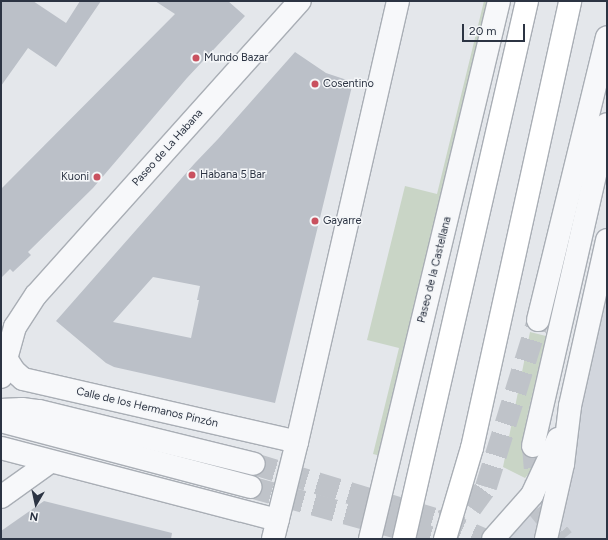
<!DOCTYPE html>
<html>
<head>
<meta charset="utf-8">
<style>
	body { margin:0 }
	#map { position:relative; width:608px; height:540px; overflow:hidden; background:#e4e7eb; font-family:Figtree,sans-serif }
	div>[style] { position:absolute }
	.built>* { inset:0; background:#d2d6dd }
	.green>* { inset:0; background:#c9d5c6 }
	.building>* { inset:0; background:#bbc0c8 }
	.minor-tunnel>* { height:22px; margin-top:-11px; transform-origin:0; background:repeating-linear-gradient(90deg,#bfc3c9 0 22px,transparent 0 33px) }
	.roads { filter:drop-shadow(1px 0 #a9aeb5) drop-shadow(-1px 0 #a9aeb5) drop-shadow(0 1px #a9aeb5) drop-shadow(0 -1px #a9aeb5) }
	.minor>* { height:22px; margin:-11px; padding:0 11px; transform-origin:11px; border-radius:11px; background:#f7f8fa }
	.highway>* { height:22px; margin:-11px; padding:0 11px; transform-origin:11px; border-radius:11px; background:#fff }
	.dots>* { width:11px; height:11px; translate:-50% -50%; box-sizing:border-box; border:2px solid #f4f6f8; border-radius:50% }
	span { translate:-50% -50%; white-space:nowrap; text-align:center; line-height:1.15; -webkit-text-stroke:3px #f4f6f8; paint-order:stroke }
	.poi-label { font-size:11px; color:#2c3443 }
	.left { translate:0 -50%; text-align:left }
	.right { translate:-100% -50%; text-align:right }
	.street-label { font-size:11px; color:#2c3443 }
	.frame { position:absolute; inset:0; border:2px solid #2c3443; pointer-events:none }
	.north { position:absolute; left:16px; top:484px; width:40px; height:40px; -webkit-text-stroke:3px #f4f6f8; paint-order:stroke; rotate:189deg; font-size:11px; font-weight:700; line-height:16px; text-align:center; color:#2c3443 }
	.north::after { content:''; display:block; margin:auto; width:14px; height:18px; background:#2c3443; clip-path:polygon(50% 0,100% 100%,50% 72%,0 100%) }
	.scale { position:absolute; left:462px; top:24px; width:63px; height:18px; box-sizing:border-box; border:2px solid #2c3443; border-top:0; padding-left:5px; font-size:12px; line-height:14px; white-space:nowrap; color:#2c3443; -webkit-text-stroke:3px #f4f6f8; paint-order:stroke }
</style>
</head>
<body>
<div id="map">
	<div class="built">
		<i style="clip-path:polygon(607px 240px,607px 539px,493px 539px,552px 455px)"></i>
	</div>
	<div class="green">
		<i style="clip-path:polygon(484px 1px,493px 1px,381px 456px,373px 454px,399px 348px,367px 340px,405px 186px,437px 194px)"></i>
		<i style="clip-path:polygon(530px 332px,546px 336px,527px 417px,522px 449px,545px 455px,525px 478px,503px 467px)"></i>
	</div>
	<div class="building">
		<i style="clip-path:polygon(1px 1px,33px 1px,66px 23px,80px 1px,101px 1px,56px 67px,28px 48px,1px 86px)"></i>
		<i style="clip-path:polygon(155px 1px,228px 1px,245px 16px,187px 78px,93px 188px,28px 252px,31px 255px,13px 272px,10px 269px,1px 278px,1px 189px,175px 14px)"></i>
		<i style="clip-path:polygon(evenodd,295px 52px,326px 73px,353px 82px,275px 403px,114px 367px,106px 363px,56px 321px,195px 163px,218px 139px,295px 52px,153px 277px,200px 286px,197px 300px,199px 300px,191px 338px,113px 322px,153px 277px)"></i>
		<i style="clip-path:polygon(44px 501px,172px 533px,171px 539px,1px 539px,1px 531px)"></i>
	</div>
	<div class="minor-tunnel">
		<i style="left:533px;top:446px;width:62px;rotate:85.4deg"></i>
		<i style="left:538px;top:508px;width:40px;rotate:51deg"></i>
		<i style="left:254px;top:464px;width:196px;rotate:16.9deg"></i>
		<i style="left:442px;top:521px;width:45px;rotate:23.7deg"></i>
		<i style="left:250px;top:487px;width:194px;rotate:15.5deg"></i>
		<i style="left:442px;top:521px;width:32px;rotate:-24deg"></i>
		<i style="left:471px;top:508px;width:26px;rotate:-54deg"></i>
		<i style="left:486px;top:487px;width:175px;rotate:-72.7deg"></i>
	</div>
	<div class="roads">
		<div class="minor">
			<i style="left:538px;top:320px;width:291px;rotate:-76.3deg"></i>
			<i style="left:6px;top:358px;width:15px;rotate:58deg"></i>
			<i style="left:14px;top:371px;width:12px;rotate:42deg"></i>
			<i style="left:23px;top:379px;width:281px;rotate:12.9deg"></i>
			<i style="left:1px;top:377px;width:52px;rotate:-74.4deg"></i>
			<i style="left:15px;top:327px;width:38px;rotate:-57deg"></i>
			<i style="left:36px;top:295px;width:395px;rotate:-48.1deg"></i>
			<i style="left:1px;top:410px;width:21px;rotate:-3deg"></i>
			<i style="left:22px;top:409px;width:17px;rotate:7deg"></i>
			<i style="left:39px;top:411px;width:221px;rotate:13.8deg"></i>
			<i style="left:1px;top:421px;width:258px;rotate:14.8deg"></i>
			<i style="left:533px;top:446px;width:330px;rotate:-77.1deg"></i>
			<i style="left:1px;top:448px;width:286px;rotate:14.6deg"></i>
			<i style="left:1px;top:497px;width:60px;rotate:-35.5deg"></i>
			<i style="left:273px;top:539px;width:100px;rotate:-76.1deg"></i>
			<i style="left:297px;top:442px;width:452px;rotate:-77.1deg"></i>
			<i style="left:370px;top:539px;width:553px;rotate:-76.52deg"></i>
			<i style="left:493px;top:539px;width:59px;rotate:-48.4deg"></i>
			<i style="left:532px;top:495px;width:62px;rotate:-65.1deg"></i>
			<i style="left:546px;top:539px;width:77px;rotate:-77.2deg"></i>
			<i style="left:563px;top:464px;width:58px;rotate:-83.1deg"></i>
			<i style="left:570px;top:406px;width:170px;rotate:-77.4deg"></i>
		</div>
		<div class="highway">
			<i style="left:404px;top:539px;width:552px;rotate:-77.12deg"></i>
			<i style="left:445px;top:539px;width:95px;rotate:-73.5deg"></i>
			<i style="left:472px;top:448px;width:458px;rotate:-77.6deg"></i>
		</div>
	</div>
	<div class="dots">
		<i style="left:196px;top:58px;background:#c9515f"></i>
		<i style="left:315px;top:84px;background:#c9515f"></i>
		<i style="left:192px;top:175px;background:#c9515f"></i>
		<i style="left:97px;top:177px;background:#c9515f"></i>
		<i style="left:315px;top:221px;background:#c9515f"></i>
	</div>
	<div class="poi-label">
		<span class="left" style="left:204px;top:58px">Mundo Bazar</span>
		<span class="left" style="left:323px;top:84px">Cosentino</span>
		<span class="left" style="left:200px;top:175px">Habana 5 Bar</span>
		<span class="right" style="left:89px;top:177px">Kuoni</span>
		<span class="left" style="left:323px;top:221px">Gayarre</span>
	</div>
	<div class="street-label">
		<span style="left:168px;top:148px;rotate:-48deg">Paseo de La Habana</span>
		<span style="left:435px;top:270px;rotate:-76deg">Paseo de la Castellana</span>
		<span style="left:147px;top:408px;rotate:13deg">Calle de los Hermanos Pinzón</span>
	</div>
	<div class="frame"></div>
	<div class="north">N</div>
	<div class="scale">20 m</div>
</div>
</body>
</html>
